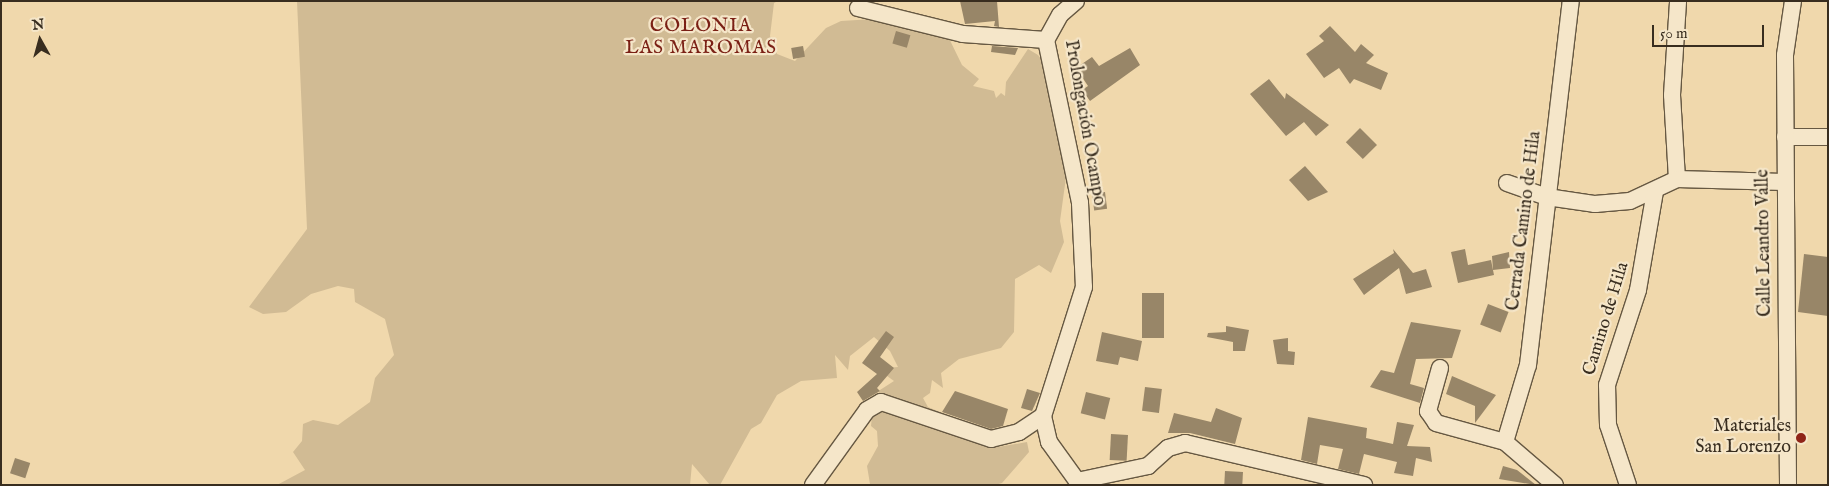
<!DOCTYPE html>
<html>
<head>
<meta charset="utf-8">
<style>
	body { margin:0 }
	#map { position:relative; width:1829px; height:486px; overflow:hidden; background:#f0d8ac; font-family:"IM FELL English",serif }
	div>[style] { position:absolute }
	.green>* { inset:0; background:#d1bb94 }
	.building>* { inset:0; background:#988668; transform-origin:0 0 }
	.roads { filter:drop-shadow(1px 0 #665842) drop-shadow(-1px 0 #665842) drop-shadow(0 1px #665842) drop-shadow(0 -1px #665842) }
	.minor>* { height:16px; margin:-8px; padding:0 8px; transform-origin:8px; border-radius:8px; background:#f5e6c9 }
	.dots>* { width:14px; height:14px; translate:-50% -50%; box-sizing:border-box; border:2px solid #f5e6c9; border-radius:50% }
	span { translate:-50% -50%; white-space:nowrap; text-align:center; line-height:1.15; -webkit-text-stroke:4.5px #f5e6c9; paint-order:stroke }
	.street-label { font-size:18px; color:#382d1f }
	.poi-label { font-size:18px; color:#382d1f }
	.right { translate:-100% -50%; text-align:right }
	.neighbourhood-label { font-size:19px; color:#7a1f14; letter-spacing:1px }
	.frame { position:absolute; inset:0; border:2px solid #382d1f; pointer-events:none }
	.north { position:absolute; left:15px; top:15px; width:50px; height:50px; -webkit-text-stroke:4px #f5e6c9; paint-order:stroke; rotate:353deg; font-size:14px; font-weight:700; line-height:20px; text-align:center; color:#382d1f }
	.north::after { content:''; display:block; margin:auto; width:18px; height:22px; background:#382d1f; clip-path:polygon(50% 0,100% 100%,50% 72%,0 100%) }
	.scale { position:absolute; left:1652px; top:25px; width:112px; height:22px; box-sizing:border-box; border:2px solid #382d1f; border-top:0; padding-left:6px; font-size:15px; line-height:18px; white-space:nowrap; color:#382d1f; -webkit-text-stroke:4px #f5e6c9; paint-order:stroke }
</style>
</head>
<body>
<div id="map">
	<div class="green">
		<i style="clip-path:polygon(297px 1px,778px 1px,774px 3px,770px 36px,777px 54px,795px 61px,826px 28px,841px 21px,889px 18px,901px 27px,941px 22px,962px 65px,979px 79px,973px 86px,994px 91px,996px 98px,1001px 93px,1005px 96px,1006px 82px,1028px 49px,1038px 55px,1048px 68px,1067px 170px,1060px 221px,1064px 242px,1051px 273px,1039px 265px,1015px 279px,1014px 332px,1001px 348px,959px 359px,941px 373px,943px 388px,932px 380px,930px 393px,923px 398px,928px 407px,954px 418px,998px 447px,1027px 442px,1029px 452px,1002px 483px,995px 485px,870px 484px,867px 466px,878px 446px,877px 431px,871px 426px,873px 405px,880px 390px,894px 381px,883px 373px,886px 368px,898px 367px,890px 351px,874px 337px,850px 356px,848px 370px,835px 355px,837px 378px,801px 381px,777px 395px,761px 423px,751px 429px,720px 485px,710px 485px,692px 464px,690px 485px,277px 485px,305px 470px,293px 452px,302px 441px,303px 424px,313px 420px,338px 425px,370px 402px,375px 378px,394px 355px,385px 319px,355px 302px,354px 289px,338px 286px,311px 294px,286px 312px,263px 314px,249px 307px,307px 229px)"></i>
	</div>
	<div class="building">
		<i style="clip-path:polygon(960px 1px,997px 1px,999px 27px,994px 26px,995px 21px,965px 24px)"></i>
		<i style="clip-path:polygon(1330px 26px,1355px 52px,1361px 44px,1374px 55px,1366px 63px,1388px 73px,1381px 90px,1354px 79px,1350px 84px,1339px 68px,1324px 78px,1306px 54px,1324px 41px,1319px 36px)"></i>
		<i style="left:896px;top:31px;width:15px;height:13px;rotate:16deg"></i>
		<i style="left:803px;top:46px;width:11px;height:12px;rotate:80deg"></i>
		<i style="clip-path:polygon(992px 46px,1018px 48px,1015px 55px,991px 52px)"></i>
		<i style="clip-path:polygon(1130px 48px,1140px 65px,1090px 101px,1082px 90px,1088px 86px,1076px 68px,1092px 57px,1099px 66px)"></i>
		<i style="clip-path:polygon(1269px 79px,1285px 99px,1286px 93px,1329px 125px,1316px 136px,1304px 122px,1286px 136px,1250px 94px)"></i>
		<i style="left:1360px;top:128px;width:24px;height:20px;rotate:45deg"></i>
		<i style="clip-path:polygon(1305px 166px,1328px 192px,1308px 201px,1289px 180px)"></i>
		<i style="left:1105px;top:192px;width:17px;height:13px;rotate:83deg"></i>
		<i style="clip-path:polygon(1393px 249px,1413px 273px,1426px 269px,1432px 287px,1406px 294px,1399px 268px,1364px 295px,1353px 279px,1394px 253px)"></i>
		<i style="clip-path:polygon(1465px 249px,1468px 265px,1491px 260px,1494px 275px,1458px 283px,1451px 252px)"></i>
		<i style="clip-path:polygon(1509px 252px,1510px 268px,1493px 270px,1492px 256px)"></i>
		<i style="clip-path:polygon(1804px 254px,1828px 257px,1828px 316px,1798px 312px)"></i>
		<i style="left:1142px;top:293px;width:22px;height:45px"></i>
		<i style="left:1488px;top:304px;width:22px;height:22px;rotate:21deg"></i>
		<i style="clip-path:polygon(1411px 322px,1461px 330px,1452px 358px,1416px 359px,1410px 384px,1424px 388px,1420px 403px,1370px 387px,1381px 370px,1394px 373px)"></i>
		<i style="clip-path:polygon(1226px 326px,1249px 330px,1245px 351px,1233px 351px,1233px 342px,1207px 337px,1208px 333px,1226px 332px)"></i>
		<i style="clip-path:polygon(886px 331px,894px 337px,880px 357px,894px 368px,877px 388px,880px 391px,863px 401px,857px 392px,877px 374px,862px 363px)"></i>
		<i style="clip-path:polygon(1102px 332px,1142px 341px,1138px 361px,1120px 357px,1118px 365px,1096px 361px)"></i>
		<i style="clip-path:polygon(1288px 338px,1288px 351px,1295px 352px,1294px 365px,1277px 364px,1273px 340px)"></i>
		<i style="clip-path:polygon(1452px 376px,1496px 395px,1475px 423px,1475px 406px,1446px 394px)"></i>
		<i style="left:1145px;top:387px;width:17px;height:24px;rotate:7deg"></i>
		<i style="clip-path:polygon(1027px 389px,1040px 393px,1032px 411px,1021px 408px)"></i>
		<i style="clip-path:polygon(955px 391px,1008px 409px,1003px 426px,991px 429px,942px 412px)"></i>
		<i style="left:1086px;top:392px;width:25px;height:22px;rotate:14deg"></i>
		<i style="clip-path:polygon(1216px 408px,1242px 418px,1235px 444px,1190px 433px,1168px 433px,1174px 413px,1211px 422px)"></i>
		<i style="clip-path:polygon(1308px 417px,1367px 428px,1366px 438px,1393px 444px,1397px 422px,1414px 425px,1407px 446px,1430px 447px,1432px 462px,1416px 458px,1413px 476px,1394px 473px,1397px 462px,1364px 454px,1359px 474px,1338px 469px,1343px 449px,1320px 445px,1317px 464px,1301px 460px)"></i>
		<i style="left:1111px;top:434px;width:17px;height:26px;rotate:3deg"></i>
		<i style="left:15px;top:458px;width:16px;height:16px;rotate:18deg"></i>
		<i style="clip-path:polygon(1503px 466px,1517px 470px,1536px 485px,1499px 479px)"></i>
		<i style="left:1225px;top:471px;width:18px;height:14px;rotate:3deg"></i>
	</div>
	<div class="roads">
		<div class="minor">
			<i style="left:1076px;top:1px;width:21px;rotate:139deg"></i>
			<i style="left:1060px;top:15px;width:29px;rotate:119deg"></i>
			<i style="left:1046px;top:40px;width:167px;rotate:78.2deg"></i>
			<i style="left:1080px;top:203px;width:84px;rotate:87.3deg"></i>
			<i style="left:1084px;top:287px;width:135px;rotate:107.6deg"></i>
			<i style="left:1043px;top:416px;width:27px;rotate:77deg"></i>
			<i style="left:1049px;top:442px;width:53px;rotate:54.2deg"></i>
			<i style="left:858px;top:8px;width:108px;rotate:13.9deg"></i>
			<i style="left:963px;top:34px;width:83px;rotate:4.1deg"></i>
			<i style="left:1785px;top:137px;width:43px"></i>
			<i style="left:1677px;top:179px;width:84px;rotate:-93.4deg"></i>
			<i style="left:1672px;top:95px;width:94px;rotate:-86.3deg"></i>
			<i style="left:1507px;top:183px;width:42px;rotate:19.3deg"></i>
			<i style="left:1547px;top:197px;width:49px;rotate:8.3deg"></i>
			<i style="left:1595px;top:204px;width:35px;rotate:-5deg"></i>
			<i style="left:1630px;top:201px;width:52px;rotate:-25.1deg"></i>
			<i style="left:1677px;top:179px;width:107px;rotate:1.6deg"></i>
			<i style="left:1440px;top:368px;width:45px;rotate:105.6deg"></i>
			<i style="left:1428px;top:411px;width:14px;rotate:56deg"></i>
			<i style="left:1436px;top:423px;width:72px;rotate:15.4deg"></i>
			<i style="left:1505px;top:442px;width:66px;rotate:40.7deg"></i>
			<i style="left:1505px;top:442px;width:80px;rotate:-73.4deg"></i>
			<i style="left:1528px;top:365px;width:367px;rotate:-83.3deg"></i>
			<i style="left:1077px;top:481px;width:73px;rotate:-11.9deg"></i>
			<i style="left:1148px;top:466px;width:27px;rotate:-42deg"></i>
			<i style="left:1168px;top:448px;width:18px;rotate:-16deg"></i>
			<i style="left:1185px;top:443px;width:184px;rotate:13.2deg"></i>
			<i style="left:813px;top:485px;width:92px;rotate:-54.2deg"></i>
			<i style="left:867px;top:410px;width:16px;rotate:-30deg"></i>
			<i style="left:881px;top:402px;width:116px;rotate:18.6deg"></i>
			<i style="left:991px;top:439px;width:29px;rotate:-14deg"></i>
			<i style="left:1019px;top:432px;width:29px;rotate:-34deg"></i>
			<i style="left:1628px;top:485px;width:63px;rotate:-108.4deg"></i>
			<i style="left:1608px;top:425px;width:40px;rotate:-91.4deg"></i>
			<i style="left:1607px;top:385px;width:100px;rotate:-71.9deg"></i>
			<i style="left:1638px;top:290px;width:99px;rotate:-80.2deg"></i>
			<i style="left:1788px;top:485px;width:430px;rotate:-90.4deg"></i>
			<i style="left:1785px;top:55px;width:55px;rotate:-81.6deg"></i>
		</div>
	</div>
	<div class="dots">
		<i style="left:1801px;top:438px;background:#8f2418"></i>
	</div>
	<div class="street-label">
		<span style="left:1084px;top:123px;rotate:80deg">Prolongación Ocampo</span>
		<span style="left:1525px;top:221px;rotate:-83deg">Cerrada Camino de Hila</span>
		<span style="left:1765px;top:243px;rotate:-91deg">Calle Leandro Valle</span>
		<span style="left:1607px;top:319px;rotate:-73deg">Camino de Hila</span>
	</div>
	<div class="poi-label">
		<span class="right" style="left:1791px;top:438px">Materiales<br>San Lorenzo</span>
	</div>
	<div class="neighbourhood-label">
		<span style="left:701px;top:38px">COLONIA<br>LAS MAROMAS</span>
	</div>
	<div class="frame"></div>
	<div class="north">N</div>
	<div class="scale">50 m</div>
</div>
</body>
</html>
